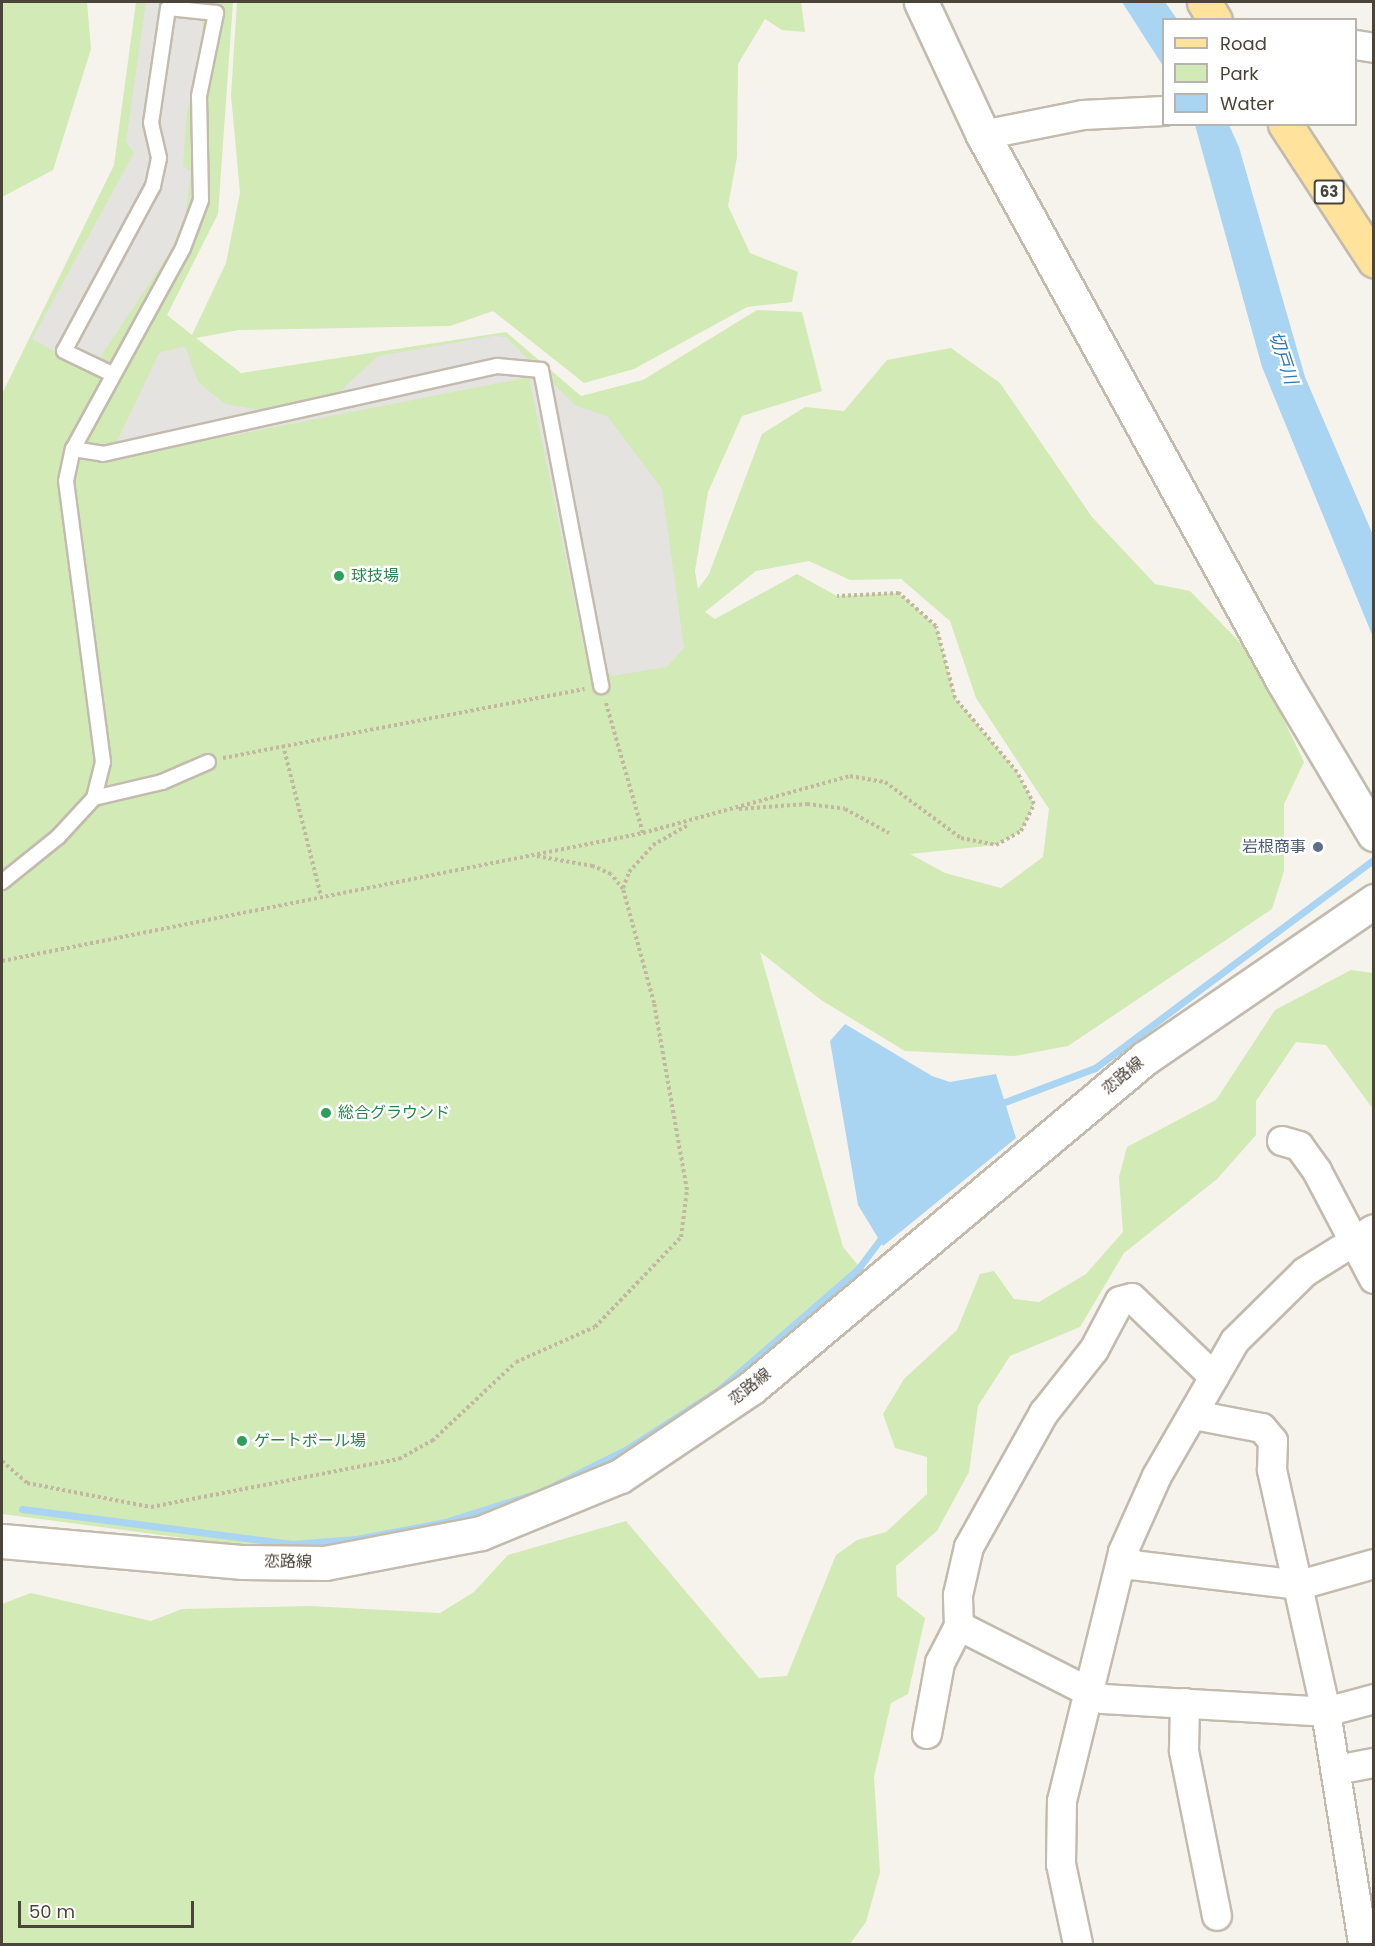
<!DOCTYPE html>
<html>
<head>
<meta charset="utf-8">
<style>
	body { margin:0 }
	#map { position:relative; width:1375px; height:1946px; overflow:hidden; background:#f6f3ec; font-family:Poppins,"Noto Sans JP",sans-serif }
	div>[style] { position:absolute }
	.green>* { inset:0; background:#d2eab5 }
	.parking>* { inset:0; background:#e5e3e0 }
	.water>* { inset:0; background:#a9d4f2 }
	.stream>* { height:7px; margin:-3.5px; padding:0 3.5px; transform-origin:3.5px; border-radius:3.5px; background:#a9d4f2 }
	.path>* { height:4px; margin-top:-2px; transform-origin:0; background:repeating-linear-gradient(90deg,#c4b79f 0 3px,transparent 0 6px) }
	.roads { filter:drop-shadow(2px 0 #c2bbae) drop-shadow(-2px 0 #c2bbae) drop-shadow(0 2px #c2bbae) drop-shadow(0 -2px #c2bbae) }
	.service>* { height:14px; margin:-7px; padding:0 7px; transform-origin:7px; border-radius:7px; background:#fff }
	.minor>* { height:28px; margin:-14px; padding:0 14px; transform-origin:14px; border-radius:14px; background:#fff }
	.tertiary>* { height:33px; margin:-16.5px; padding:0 16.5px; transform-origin:16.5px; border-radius:16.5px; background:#fff }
	.primary>* { height:33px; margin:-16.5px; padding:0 16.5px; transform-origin:16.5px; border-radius:16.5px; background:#ffe39c }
	.dots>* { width:16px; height:16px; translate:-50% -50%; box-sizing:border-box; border:3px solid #fff; border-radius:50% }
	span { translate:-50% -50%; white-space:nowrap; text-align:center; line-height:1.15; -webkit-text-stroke:4.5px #fff; paint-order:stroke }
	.shield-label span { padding:2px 4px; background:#fff; border:2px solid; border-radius:4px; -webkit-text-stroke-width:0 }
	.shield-label { font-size:15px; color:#4b4439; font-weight:700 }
	.leisure-label { font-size:16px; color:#27864d }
	.left { translate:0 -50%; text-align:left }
	.service-label { font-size:16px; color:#4e5e75 }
	.right { translate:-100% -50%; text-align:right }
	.street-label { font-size:16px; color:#4b4439 }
	.water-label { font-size:18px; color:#2e7ab2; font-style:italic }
	.frame { position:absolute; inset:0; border:3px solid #4b4439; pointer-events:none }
	.legend { position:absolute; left:1162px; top:18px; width:195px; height:108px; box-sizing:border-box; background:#fff; border:2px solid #b7b4b0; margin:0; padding:8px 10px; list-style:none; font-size:18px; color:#4b4439 }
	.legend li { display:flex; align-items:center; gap:12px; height:30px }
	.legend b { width:30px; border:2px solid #b7b4b0 }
	.scale { position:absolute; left:18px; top:1901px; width:176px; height:27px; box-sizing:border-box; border:3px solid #4b4439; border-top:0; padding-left:8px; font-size:18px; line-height:21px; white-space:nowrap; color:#4b4439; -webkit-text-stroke:4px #fff; paint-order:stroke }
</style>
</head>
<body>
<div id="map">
	<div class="green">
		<i style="clip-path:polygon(2px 2px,87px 2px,91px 49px,53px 170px,2px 197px)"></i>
		<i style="clip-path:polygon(evenodd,136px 2px,233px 2px,218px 214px,167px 315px,192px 335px,226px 263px,240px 193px,231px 95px,237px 2px,801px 2px,805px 32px,782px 30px,765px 19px,738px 64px,737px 157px,728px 206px,750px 253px,798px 272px,792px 302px,747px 307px,634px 369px,584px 383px,493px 311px,450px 326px,239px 330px,196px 338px,241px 373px,506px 332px,581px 396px,643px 380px,757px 310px,802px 312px,822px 391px,742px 416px,708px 492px,695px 571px,698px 589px,709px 574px,762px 434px,805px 407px,844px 411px,887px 360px,951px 348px,1000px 383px,1092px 517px,1155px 584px,1190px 591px,1253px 656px,1304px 762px,1284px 804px,1284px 871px,1272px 909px,1068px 1046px,1014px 1056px,905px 1051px,821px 1000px,760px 952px,843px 1247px,863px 1271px,710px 1400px,636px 1450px,487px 1512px,406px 1534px,323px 1546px,245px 1546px,2px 1514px,2px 394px,114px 165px,136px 2px,809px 561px,850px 580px,901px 579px,950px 621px,976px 698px,1049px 809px,1043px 857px,1001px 888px,945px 873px,910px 854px,996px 845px,1021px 831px,1034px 804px,1017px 772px,955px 698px,936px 626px,899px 593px,837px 596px,797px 574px,715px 619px,705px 612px,756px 571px,809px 561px)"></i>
		<i style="clip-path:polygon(1351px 970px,1373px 973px,1373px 1109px,1326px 1045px,1296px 1042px,1256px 1101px,1256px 1135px,1217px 1179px,1124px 1253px,1080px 1327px,1010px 1356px,978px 1406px,969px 1472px,937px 1531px,896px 1566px,897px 1596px,925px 1618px,908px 1694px,891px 1703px,874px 1777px,880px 1872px,866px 1922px,850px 1944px,2px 1944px,2px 1604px,31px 1593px,151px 1621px,182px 1609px,310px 1606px,440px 1613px,474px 1592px,508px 1555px,626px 1521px,759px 1678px,787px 1676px,836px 1555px,857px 1540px,886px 1532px,927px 1494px,927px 1457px,895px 1448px,883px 1414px,904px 1379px,957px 1330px,980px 1274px,994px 1271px,1014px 1299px,1039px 1302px,1086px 1274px,1123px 1232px,1119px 1177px,1127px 1147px,1216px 1100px,1275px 1010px)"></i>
	</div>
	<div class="parking">
		<i style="clip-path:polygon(146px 2px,202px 9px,202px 52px,187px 112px,183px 166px,191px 171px,186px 213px,172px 249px,91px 371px,32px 339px,134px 153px,126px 142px)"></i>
		<i style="clip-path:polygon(493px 336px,506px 337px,575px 405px,608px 417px,662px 489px,684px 648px,667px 667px,612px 676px,587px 663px,529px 377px,108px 460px,159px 353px,185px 346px,198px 382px,225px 404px,261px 410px,334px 397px,378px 356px)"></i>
	</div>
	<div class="water">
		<i style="clip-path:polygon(1122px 2px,1165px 2px,1177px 19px,1164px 20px,1163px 66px)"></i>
		<i style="clip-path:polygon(1195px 125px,1229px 125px,1239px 147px,1305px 377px,1373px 535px,1373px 637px,1262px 367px)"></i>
		<i style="clip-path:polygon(845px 1024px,932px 1076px,950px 1082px,996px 1074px,1016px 1138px,883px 1246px,858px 1205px,830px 1041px)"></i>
	</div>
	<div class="stream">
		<i style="left:997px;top:1105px;width:105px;rotate:-20.7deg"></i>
		<i style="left:1095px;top:1068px;width:349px;rotate:-36.8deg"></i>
		<i style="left:22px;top:1509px;width:272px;rotate:7.4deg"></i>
		<i style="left:292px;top:1544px;width:64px;rotate:-4.5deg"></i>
		<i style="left:356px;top:1539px;width:91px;rotate:-10.8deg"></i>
		<i style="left:445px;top:1522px;width:101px;rotate:-17.4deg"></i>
		<i style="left:541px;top:1492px;width:96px;rotate:-26.6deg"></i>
		<i style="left:627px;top:1449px;width:111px;rotate:-32.8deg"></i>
		<i style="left:720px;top:1389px;width:183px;rotate:-41deg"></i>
		<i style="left:858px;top:1269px;width:45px;rotate:-53.1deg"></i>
	</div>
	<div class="path">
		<i style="left:606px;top:703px;width:135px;rotate:74.1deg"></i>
		<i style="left:283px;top:745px;width:156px;rotate:75.9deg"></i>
		<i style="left:223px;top:758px;width:368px;rotate:-10.8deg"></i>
		<i style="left:739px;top:809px;width:68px;rotate:-4.2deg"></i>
		<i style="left:807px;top:804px;width:38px;rotate:7deg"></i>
		<i style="left:845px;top:809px;width:50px;rotate:28.6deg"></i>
		<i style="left:623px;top:888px;width:17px;rotate:-69deg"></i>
		<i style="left:629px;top:872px;width:36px;rotate:-48deg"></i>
		<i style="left:653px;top:845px;width:40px;rotate:-29.7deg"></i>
		<i style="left:2px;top:961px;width:654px;rotate:-11.29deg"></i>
		<i style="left:643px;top:833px;width:215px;rotate:-15.4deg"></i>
		<i style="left:850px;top:776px;width:36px;rotate:10deg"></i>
		<i style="left:885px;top:782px;width:94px;rotate:36.4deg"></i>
		<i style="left:961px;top:838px;width:36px;rotate:11deg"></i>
		<i style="left:996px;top:845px;width:29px;rotate:-29deg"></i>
		<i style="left:1021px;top:831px;width:30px;rotate:-64deg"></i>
		<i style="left:1034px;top:804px;width:36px;rotate:-118deg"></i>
		<i style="left:1017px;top:772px;width:97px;rotate:-130deg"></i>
		<i style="left:955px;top:698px;width:74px;rotate:-104.8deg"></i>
		<i style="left:936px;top:626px;width:50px;rotate:-138.3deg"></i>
		<i style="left:899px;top:593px;width:62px;rotate:177.2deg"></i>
		<i style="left:2px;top:1461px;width:33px;rotate:41deg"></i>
		<i style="left:27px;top:1483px;width:126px;rotate:11deg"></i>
		<i style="left:151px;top:1507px;width:253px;rotate:-11deg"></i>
		<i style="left:399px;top:1459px;width:38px;rotate:-29deg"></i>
		<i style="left:432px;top:1441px;width:115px;rotate:-43.2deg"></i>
		<i style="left:516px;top:1362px;width:86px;rotate:-23.9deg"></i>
		<i style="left:595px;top:1327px;width:124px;rotate:-46.3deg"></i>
		<i style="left:681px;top:1237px;width:47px;rotate:-82.7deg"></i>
		<i style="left:687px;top:1190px;width:190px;rotate:-100deg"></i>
		<i style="left:654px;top:1003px;width:118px;rotate:-105.2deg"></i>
		<i style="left:623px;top:889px;width:19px;rotate:-129deg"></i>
		<i style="left:611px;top:874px;width:20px;rotate:-156deg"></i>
		<i style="left:593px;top:866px;width:58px;rotate:-170deg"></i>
	</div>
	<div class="roads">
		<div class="service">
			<i style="left:73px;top:449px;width:30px;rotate:9deg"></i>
			<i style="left:103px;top:454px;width:404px;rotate:-12.6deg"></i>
			<i style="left:497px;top:366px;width:44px;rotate:5.2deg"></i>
			<i style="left:541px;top:370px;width:322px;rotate:79.2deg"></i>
			<i style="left:94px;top:798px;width:70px;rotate:-13.2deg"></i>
			<i style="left:162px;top:782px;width:50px;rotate:-23.5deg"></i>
			<i style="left:2px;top:882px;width:72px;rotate:-38.8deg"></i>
			<i style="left:58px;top:837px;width:53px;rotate:-47.3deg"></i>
			<i style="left:94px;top:798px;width:37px;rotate:-76deg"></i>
			<i style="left:103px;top:762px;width:283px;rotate:-97.5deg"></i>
			<i style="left:66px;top:481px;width:33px;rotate:-78deg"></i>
			<i style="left:73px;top:449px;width:229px;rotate:-61.3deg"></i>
			<i style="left:183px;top:248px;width:51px;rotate:-69.4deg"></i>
			<i style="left:201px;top:200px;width:104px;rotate:-91.1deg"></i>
			<i style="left:199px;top:96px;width:85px;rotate:-78.4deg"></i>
			<i style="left:216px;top:13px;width:48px;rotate:-174.1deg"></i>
			<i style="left:168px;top:8px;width:116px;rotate:98.4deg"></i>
			<i style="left:151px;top:123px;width:36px;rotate:77deg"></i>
			<i style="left:159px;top:158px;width:29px;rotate:102deg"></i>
			<i style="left:153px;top:186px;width:187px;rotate:118.3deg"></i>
			<i style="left:64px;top:351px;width:53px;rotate:25.6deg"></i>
		</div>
		<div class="minor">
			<i style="left:1356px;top:45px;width:18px;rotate:9deg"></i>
			<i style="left:983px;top:135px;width:102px;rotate:-11.3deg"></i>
			<i style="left:1083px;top:115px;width:81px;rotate:-2.8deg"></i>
			<i style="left:1282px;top:1141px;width:18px;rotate:16deg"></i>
			<i style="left:1299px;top:1146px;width:31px;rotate:54deg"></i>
			<i style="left:1317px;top:1171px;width:122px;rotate:62.2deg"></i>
			<i style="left:1194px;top:1415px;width:69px;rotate:10.8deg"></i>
			<i style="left:1262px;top:1428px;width:17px;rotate:50deg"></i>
			<i style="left:1273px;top:1441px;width:29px;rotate:92deg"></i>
			<i style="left:1272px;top:1470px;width:248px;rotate:77.4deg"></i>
			<i style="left:1326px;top:1712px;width:235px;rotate:80.9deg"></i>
			<i style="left:1123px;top:1552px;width:16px;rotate:55deg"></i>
			<i style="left:1132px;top:1565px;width:169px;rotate:6.8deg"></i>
			<i style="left:1300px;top:1585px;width:77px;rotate:-15.8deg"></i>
			<i style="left:959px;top:1626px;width:161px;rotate:26.9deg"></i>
			<i style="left:1103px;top:1699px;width:223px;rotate:3.3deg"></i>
			<i style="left:1326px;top:1712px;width:50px;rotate:-15.2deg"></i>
			<i style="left:1185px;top:1703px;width:48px;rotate:91.2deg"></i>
			<i style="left:1184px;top:1751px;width:168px;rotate:78.7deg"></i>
			<i style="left:927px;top:1734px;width:72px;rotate:-79.6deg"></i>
			<i style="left:940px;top:1663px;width:42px;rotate:-62.8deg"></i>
			<i style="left:959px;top:1626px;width:31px;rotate:-92deg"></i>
			<i style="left:958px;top:1595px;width:49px;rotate:-77.1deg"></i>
			<i style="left:969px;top:1547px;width:154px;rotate:-60.8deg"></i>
			<i style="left:1044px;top:1413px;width:80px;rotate:-51.6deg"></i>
			<i style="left:1094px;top:1350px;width:55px;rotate:-62deg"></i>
			<i style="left:1120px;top:1301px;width:12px;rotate:-14deg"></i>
			<i style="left:1132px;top:1298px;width:114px;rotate:43.9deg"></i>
			<i style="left:1337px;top:1770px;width:38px;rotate:-11deg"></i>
			<i style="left:1078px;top:1944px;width:82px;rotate:-102deg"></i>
			<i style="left:1061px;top:1864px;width:63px;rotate:-89.1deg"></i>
			<i style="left:1062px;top:1801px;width:256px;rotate:-76.2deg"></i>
			<i style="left:1123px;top:1552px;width:83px;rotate:-65.9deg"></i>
			<i style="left:1157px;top:1476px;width:156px;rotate:-60deg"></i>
			<i style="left:1235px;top:1341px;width:98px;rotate:-44.6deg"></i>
			<i style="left:1305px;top:1272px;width:81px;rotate:-31.9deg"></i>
		</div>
		<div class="tertiary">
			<i style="left:921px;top:2px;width:147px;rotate:65deg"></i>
			<i style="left:983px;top:135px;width:623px;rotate:61.21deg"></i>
			<i style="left:1283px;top:681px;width:178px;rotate:59.3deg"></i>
			<i style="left:2px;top:1541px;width:242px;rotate:5deg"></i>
			<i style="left:243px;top:1562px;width:82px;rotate:0.7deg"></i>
			<i style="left:325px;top:1563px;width:159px;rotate:-10.9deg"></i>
			<i style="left:481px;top:1533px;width:150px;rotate:-22.3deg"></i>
			<i style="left:620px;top:1476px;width:158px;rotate:-33.9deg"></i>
			<i style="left:751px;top:1388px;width:514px;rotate:-39.95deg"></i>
			<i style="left:1145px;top:1058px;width:278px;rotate:-34.4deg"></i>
		</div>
		<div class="primary">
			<i style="left:1204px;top:2px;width:21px;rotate:59deg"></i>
			<i style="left:1285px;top:124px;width:163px;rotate:56.8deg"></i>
		</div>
	</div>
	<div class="dots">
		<i style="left:339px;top:576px;background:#2e9e5b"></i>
		<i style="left:1318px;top:847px;background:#5c6f8a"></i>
		<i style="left:326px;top:1113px;background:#2e9e5b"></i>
		<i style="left:242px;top:1441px;background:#2e9e5b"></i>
	</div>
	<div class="shield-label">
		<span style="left:1329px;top:192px">63</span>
	</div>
	<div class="leisure-label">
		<span class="left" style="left:351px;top:576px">球技場</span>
		<span class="left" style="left:338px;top:1113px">総合グラウンド</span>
		<span class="left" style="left:254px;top:1441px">ゲートボール場</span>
	</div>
	<div class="service-label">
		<span class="right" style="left:1306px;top:847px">岩根商事</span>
	</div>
	<div class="street-label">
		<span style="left:1123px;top:1076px;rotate:-40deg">恋路線</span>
		<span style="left:750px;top:1387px;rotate:-38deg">恋路線</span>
		<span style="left:288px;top:1562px;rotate:1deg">恋路線</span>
	</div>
	<div class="water-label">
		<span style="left:1283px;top:358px;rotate:72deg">切戸川</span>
	</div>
	<div class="frame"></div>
	<ul class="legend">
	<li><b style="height:8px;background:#ffe39c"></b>Road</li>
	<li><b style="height:16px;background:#d2eab5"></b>Park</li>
	<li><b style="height:16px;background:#a9d4f2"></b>Water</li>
	</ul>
	<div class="scale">50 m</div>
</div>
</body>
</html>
